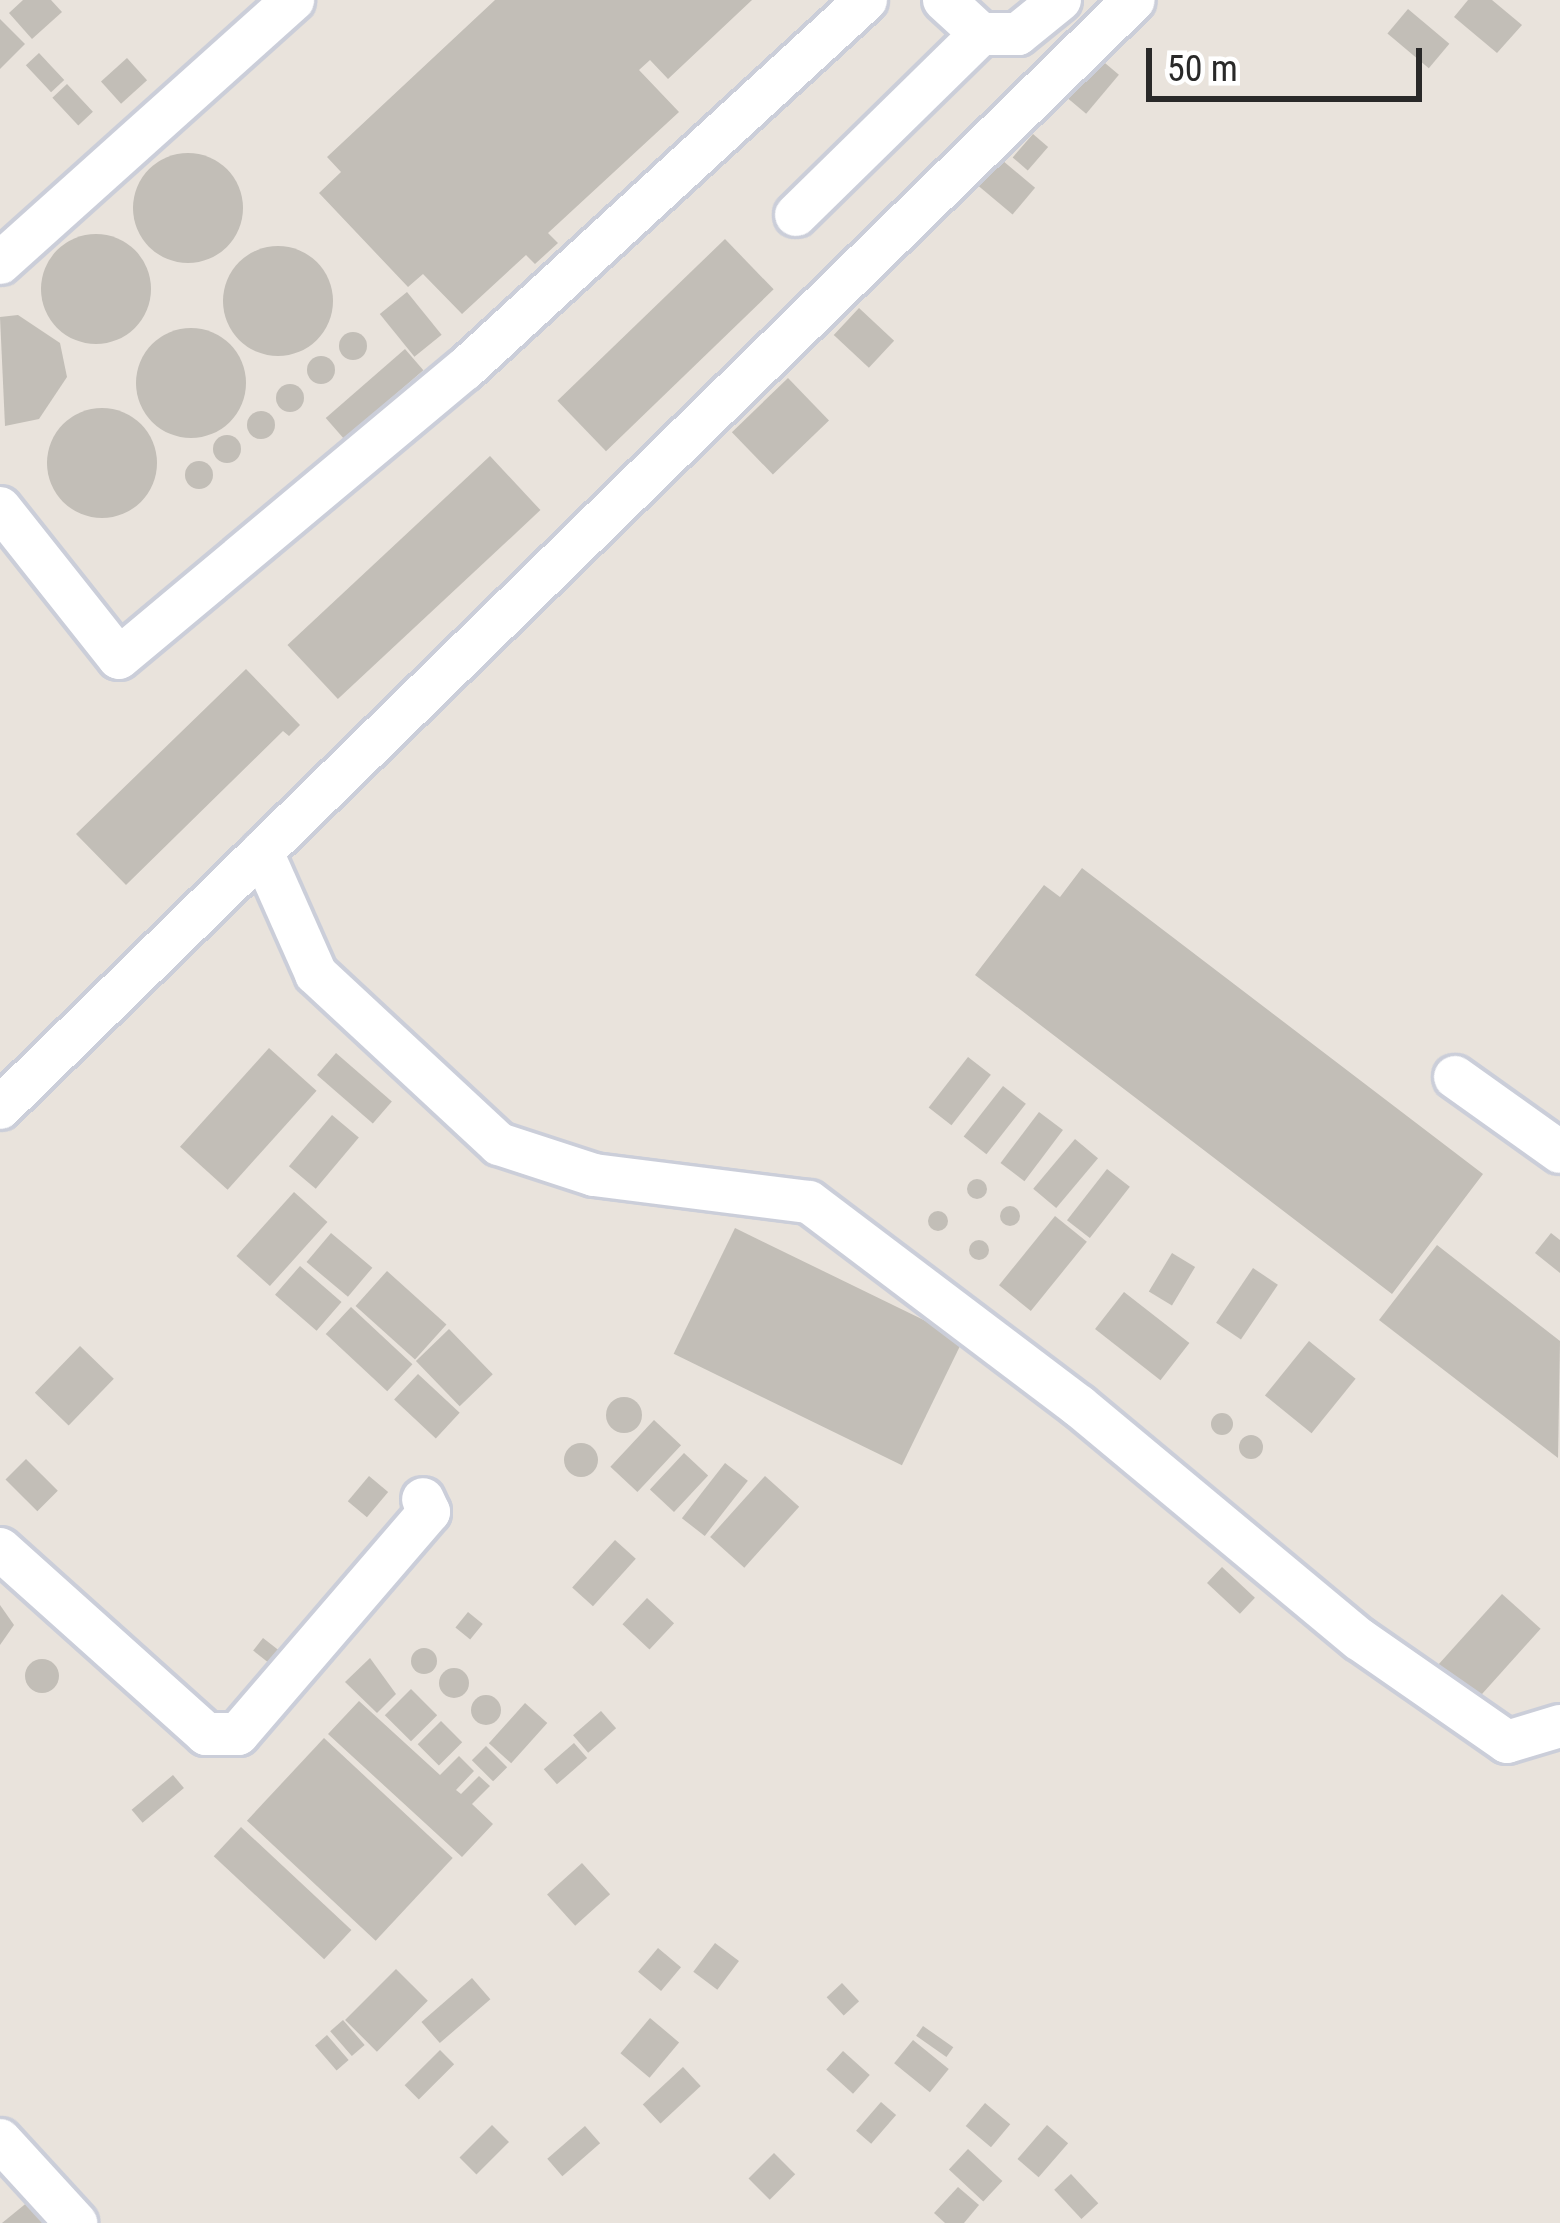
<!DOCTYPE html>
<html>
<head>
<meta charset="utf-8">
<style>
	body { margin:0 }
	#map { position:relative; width:1560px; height:2223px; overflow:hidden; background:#e9e3dc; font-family:"Roboto Condensed",sans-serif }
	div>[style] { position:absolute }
	.building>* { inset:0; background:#c2beb7; transform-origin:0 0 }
	.round { border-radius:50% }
	.roads { filter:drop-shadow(3px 0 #cbced9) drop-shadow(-3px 0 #cbced9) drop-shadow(0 3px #cbced9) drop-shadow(0 -3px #cbced9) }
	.minor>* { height:42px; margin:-21px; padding:0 21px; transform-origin:21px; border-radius:21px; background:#fff }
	span { translate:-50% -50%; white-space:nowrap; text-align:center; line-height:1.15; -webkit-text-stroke:9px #fff; paint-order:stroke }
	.scale { position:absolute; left:1146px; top:48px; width:276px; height:54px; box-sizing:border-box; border:6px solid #292929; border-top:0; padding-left:15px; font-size:36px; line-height:42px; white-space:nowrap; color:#292929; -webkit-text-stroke:9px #fff; paint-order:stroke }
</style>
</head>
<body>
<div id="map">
	<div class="building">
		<i style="clip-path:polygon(23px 0,51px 0,62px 12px,32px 39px,9px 13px)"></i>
		<i style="clip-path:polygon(495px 0,752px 0,668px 79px,650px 60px,639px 70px,679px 112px,548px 233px,558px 243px,535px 264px,526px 255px,462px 314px,423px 274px,408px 287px,319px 193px,341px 172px,327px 157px)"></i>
		<i style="clip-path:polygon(1468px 0,1492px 0,1522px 25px,1497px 53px,1454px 17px)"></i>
		<i style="left:1408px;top:9px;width:54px;height:32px;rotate:40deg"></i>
		<i style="clip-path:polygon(0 19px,25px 44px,0 69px)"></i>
		<i style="left:39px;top:53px;width:37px;height:18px;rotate:47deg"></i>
		<i style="left:127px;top:58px;width:30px;height:35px;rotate:48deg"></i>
		<i style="left:1099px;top:58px;width:26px;height:51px;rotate:40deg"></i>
		<i style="left:67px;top:84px;width:38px;height:20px;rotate:47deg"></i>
		<i style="left:1033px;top:134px;width:20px;height:31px;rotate:41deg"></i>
		<i class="round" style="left:133px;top:153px;width:110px;height:110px"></i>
		<i style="left:996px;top:155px;width:51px;height:35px;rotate:40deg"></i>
		<i class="round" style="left:41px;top:234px;width:110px;height:110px"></i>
		<i style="left:725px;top:239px;width:70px;height:233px;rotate:46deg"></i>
		<i class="round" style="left:223px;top:246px;width:110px;height:110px"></i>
		<i style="left:407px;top:292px;width:55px;height:35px;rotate:51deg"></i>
		<i style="left:859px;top:308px;width:48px;height:37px;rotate:43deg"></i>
		<i style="clip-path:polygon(18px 315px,60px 343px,67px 377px,39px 419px,5px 426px,0 317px)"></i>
		<i class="round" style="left:136px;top:328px;width:110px;height:110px"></i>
		<i class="round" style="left:339px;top:332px;width:28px;height:28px"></i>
		<i style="left:405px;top:349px;width:28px;height:105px;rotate:49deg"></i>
		<i class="round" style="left:307px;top:356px;width:28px;height:28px"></i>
		<i style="left:788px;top:378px;width:59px;height:78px;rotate:46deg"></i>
		<i class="round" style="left:276px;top:384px;width:28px;height:28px"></i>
		<i class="round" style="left:47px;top:408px;width:110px;height:110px"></i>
		<i class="round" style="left:247px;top:411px;width:28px;height:28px"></i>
		<i class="round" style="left:213px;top:435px;width:28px;height:28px"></i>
		<i style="left:490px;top:456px;width:74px;height:277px;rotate:47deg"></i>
		<i class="round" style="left:185px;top:461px;width:28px;height:28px"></i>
		<i style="clip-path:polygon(246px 669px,300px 725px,289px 736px,283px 731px,126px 885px,76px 834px)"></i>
		<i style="clip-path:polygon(1082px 868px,1483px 1174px,1392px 1294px,975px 975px,1044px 885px,1060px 897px)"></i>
		<i style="left:269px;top:1048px;width:64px;height:133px;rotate:42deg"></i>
		<i style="left:336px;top:1053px;width:74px;height:29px;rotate:41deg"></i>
		<i style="left:968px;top:1057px;width:29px;height:64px;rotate:38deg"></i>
		<i style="left:1003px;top:1086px;width:29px;height:64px;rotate:38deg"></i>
		<i style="left:1039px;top:1112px;width:30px;height:64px;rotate:37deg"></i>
		<i style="left:332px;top:1115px;width:35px;height:67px;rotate:40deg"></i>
		<i style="left:1075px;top:1139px;width:30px;height:65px;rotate:40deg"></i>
		<i style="left:1107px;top:1169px;width:29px;height:65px;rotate:38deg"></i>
		<i class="round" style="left:967px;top:1179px;width:20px;height:20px"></i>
		<i style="left:294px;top:1192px;width:45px;height:86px;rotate:42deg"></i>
		<i class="round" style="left:1000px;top:1206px;width:20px;height:20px"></i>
		<i class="round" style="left:928px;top:1211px;width:20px;height:20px"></i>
		<i style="left:1055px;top:1216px;width:41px;height:89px;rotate:39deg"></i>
		<i style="left:735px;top:1228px;width:254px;height:140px;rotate:26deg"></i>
		<i style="left:331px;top:1233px;width:54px;height:38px;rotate:40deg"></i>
		<i style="clip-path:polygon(1551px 1233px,1560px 1240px,1560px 1273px,1535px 1253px)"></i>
		<i class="round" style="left:969px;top:1240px;width:20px;height:20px"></i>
		<i style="clip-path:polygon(1437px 1245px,1560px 1341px,1558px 1458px,1379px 1320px)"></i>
		<i style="left:1172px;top:1253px;width:27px;height:45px;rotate:31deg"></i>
		<i style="left:300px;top:1266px;width:55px;height:38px;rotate:41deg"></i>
		<i style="left:1253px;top:1268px;width:30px;height:66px;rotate:34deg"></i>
		<i style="left:387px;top:1271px;width:80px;height:47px;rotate:42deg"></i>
		<i style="left:1124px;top:1292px;width:83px;height:47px;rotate:38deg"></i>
		<i style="left:351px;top:1307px;width:84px;height:37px;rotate:43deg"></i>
		<i style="left:449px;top:1329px;width:63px;height:46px;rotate:46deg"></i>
		<i style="left:1309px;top:1341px;width:60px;height:70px;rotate:39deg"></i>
		<i style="left:80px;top:1346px;width:47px;height:65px;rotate:44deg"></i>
		<i style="left:418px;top:1374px;width:57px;height:35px;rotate:43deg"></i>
		<i class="round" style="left:606px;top:1397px;width:36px;height:36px"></i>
		<i class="round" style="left:1211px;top:1413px;width:22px;height:22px"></i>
		<i style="left:654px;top:1420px;width:37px;height:64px;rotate:43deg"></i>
		<i class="round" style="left:1239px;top:1435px;width:24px;height:24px"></i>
		<i class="round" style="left:564px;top:1443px;width:34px;height:34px"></i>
		<i style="left:684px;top:1453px;width:33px;height:50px;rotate:43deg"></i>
		<i style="left:26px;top:1459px;width:45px;height:29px;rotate:45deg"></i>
		<i style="left:725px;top:1463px;width:29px;height:70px;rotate:38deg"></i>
		<i style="left:369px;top:1476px;width:25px;height:33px;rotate:40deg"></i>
		<i style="left:765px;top:1476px;width:46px;height:82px;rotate:42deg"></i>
		<i style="left:615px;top:1540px;width:28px;height:64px;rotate:42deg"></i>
		<i style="left:1222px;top:1567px;width:45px;height:22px;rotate:43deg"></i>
		<i style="left:1502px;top:1594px;width:52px;height:96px;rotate:42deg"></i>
		<i style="left:647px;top:1598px;width:37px;height:36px;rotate:43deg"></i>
		<i style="clip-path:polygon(0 1605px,14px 1625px,0 1645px)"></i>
		<i style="left:468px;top:1612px;width:19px;height:20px;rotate:39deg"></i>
		<i style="left:263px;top:1638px;width:24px;height:16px;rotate:38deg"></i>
		<i class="round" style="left:411px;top:1648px;width:26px;height:26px"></i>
		<i style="clip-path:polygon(370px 1658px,396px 1694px,377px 1713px,345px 1682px)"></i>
		<i class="round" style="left:25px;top:1659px;width:34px;height:34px"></i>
		<i class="round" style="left:439px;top:1668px;width:30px;height:30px"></i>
		<i style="left:411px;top:1689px;width:37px;height:37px;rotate:45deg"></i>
		<i class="round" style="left:471px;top:1695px;width:30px;height:30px"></i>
		<i style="clip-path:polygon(359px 1701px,440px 1775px,459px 1756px,474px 1771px,456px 1790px,461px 1794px,479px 1776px,490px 1786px,472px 1804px,493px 1824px,462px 1857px,328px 1734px)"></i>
		<i style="left:525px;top:1703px;width:30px;height:54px;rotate:42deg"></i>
		<i style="left:601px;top:1711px;width:23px;height:37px;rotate:49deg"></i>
		<i style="left:441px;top:1721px;width:30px;height:33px;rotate:45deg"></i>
		<i style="left:324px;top:1738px;width:176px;height:113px;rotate:43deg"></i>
		<i style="left:574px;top:1743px;width:20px;height:40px;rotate:49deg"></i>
		<i style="left:486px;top:1746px;width:30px;height:20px;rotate:45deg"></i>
		<i style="left:173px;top:1775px;width:17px;height:54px;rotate:50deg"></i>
		<i style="left:241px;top:1827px;width:151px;height:40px;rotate:43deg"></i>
		<i style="left:582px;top:1863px;width:42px;height:47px;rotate:48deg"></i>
		<i style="left:715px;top:1943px;width:30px;height:36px;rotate:37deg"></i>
		<i style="left:658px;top:1948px;width:30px;height:31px;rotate:40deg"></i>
		<i style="left:396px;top:1969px;width:45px;height:72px;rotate:45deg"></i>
		<i style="left:472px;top:1978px;width:28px;height:67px;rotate:49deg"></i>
		<i style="left:842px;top:1983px;width:25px;height:21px;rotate:47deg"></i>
		<i style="left:650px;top:2018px;width:38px;height:46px;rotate:40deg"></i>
		<i style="left:343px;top:2020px;width:33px;height:17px;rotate:49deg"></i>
		<i style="left:923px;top:2026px;width:37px;height:12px;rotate:35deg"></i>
		<i style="left:327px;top:2035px;width:33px;height:16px;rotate:49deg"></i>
		<i style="left:913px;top:2040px;width:46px;height:30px;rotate:39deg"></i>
		<i style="left:440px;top:2050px;width:20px;height:50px;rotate:45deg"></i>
		<i style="left:843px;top:2051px;width:36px;height:25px;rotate:42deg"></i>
		<i style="left:683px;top:2067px;width:26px;height:55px;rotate:47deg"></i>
		<i style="left:881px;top:2102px;width:20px;height:38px;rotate:41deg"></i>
		<i style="left:985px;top:2103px;width:33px;height:30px;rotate:40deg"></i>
		<i style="left:492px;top:2125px;width:24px;height:46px;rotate:45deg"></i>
		<i style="left:1047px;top:2125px;width:28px;height:45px;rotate:41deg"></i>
		<i style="left:585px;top:2126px;width:23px;height:50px;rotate:49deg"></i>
		<i style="left:968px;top:2149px;width:47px;height:28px;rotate:43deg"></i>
		<i style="left:774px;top:2153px;width:30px;height:36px;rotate:45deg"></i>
		<i style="left:1071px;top:2174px;width:40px;height:23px;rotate:47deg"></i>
		<i style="clip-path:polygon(958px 2187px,979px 2205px,964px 2223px,945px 2223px,934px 2213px)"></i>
		<i style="clip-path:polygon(29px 2201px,47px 2223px,2px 2223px)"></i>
	</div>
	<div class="roads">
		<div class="minor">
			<i style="left:944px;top:0;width:50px;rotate:42.6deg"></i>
			<i style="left:981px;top:34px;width:37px"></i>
			<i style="left:1018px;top:34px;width:54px;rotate:-39deg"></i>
			<i style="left:796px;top:215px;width:259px;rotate:-44.4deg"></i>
			<i style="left:0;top:263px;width:394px;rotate:-41.9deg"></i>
			<i style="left:0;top:508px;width:191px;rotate:51.6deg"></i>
			<i style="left:119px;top:658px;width:451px;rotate:-39.9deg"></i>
			<i style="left:465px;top:369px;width:545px;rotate:-42.62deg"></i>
			<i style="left:262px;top:852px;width:133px;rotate:66.1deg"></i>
			<i style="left:316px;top:974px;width:250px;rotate:42.9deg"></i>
			<i style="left:499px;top:1144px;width:100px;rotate:18.1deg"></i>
			<i style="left:594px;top:1175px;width:217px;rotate:7.2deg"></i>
			<i style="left:809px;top:1202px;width:338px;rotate:37.1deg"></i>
			<i style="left:1079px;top:1406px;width:364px;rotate:39.8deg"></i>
			<i style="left:1359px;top:1639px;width:180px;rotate:34.8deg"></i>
			<i style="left:1507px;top:1742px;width:55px;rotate:-16.8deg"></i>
			<i style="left:1455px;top:1077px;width:129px;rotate:35.5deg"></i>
			<i style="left:0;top:1108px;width:1585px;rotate:-44.34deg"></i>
			<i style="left:0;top:1549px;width:277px;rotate:41.9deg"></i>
			<i style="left:206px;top:1734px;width:32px"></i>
			<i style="left:238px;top:1734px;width:293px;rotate:-49.3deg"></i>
			<i style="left:429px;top:1512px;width:14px;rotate:-115deg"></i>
			<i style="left:0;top:2140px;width:113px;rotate:47.5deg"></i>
		</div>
	</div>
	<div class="scale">50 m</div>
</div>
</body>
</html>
